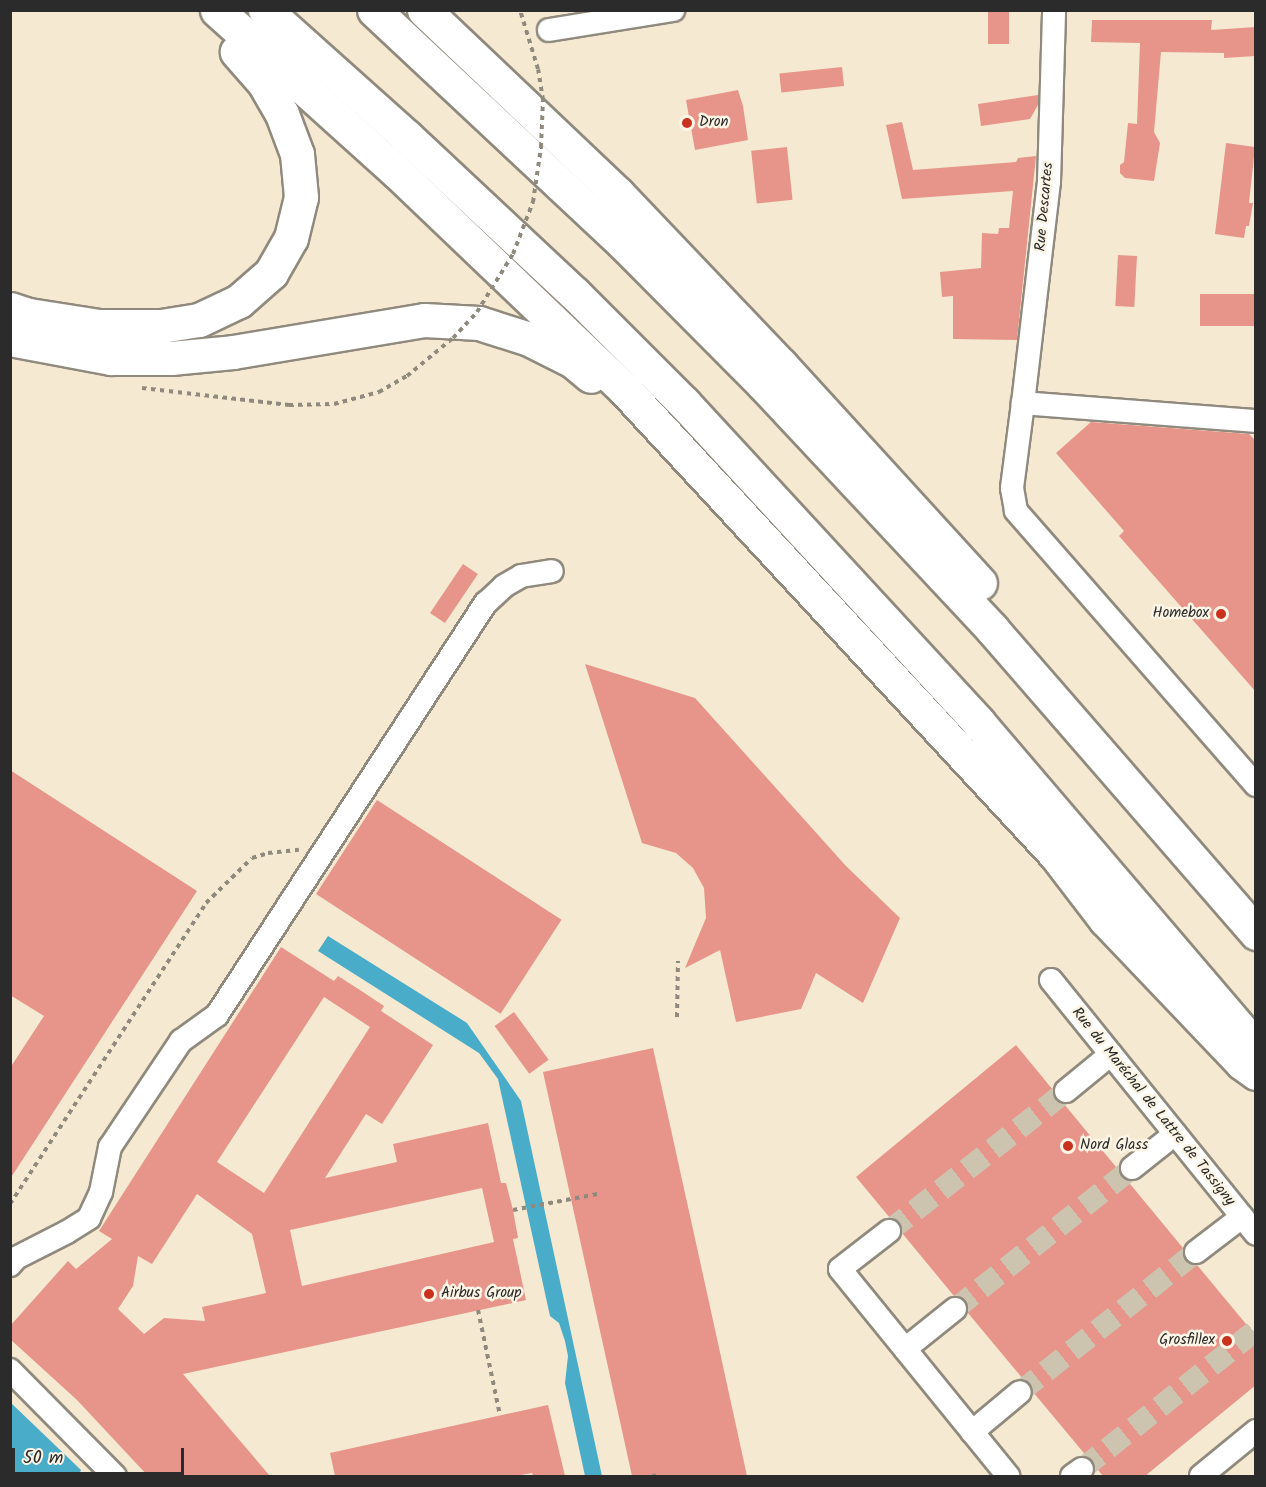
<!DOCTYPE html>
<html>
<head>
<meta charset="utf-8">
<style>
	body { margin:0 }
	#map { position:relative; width:1266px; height:1487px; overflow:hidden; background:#f5ead1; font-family:Kalam,sans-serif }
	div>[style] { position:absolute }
	.water>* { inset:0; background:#49acc8 }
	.building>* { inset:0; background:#e7948b; transform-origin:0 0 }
	.minor-tunnel>* { height:22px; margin-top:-11px; transform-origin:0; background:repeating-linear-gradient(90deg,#cdc4b0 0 22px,transparent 0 33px) }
	.path>* { height:4px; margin-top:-2px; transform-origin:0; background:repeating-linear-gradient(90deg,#908a7e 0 4.5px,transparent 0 9px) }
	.roads { filter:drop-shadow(2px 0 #908a7e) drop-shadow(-2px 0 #908a7e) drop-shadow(0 2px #908a7e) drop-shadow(0 -2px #908a7e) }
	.minor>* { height:22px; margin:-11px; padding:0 11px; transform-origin:11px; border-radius:11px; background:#fff }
	.highway>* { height:33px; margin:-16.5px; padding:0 16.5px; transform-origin:16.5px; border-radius:16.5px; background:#fff }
	.path-bridge>* { height:4px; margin-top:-2px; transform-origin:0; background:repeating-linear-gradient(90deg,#908a7e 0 4.5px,transparent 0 9px) }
	.dots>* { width:16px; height:16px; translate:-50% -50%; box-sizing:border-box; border:3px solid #fcf5e5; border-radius:50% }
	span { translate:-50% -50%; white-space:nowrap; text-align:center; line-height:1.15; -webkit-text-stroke:5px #fcf5e5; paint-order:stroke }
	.poi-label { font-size:15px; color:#2b2b2b }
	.left { translate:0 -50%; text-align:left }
	.right { translate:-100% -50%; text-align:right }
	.street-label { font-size:15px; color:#2b2b2b }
	.frame { position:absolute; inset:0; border:12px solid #2b2b2b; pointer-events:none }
	.scale { position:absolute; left:12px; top:1448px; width:172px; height:27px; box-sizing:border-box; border:3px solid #2b2b2b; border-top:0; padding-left:8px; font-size:18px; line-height:21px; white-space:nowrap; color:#2b2b2b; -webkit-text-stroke:4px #fcf5e5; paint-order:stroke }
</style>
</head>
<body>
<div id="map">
	<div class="water">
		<i style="clip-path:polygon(328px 936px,467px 1023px,521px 1101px,602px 1476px,585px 1476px,565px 1383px,568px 1356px,565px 1341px,559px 1323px,550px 1316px,498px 1079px,479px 1053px,318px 951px)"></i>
		<i style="clip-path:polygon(10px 1402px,81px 1470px,78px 1476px,11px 1476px)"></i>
	</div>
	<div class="building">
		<i style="left:988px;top:10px;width:21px;height:34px"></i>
		<i style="clip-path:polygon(1092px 20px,1212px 20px,1211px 30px,1256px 27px,1256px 56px,1224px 58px,1224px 53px,1161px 52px,1154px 132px,1160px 143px,1154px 181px,1125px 178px,1120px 173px,1120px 165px,1124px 162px,1128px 123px,1137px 124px,1140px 43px,1091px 42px)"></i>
		<i style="left:842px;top:67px;width:19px;height:63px;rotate:84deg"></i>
		<i style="clip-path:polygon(738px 90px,743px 106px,748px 140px,695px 150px,686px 100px)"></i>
		<i style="clip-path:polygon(1038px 95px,1038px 105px,1030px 119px,981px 126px,978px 104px)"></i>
		<i style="clip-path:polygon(902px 122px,913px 170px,1016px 162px,1018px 158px,1036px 156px,1017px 340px,953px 339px,953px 296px,942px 297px,940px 272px,981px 268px,982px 233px,998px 234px,999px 228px,1009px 228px,1013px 191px,902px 199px,886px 125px)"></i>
		<i style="clip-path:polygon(1226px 143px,1255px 147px,1249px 203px,1253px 203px,1249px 226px,1246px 226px,1244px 238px,1215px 234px)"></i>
		<i style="left:787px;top:147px;width:53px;height:36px;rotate:84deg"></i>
		<i style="left:1118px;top:255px;width:19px;height:51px;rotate:3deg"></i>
		<i style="left:1256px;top:294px;width:32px;height:56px;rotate:90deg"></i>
		<i style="clip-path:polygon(1091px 422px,1249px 434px,1256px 441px,1256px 692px,1119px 536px,1124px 531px,1056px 453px)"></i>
		<i style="left:463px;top:564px;width:18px;height:59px;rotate:34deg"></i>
		<i style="clip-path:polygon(585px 664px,695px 698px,846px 866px,900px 918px,863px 1003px,816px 973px,801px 1009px,736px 1022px,720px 950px,685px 968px,706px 918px,704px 888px,693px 868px,676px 853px,642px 843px)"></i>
		<i style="clip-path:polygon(10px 770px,197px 891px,10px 1179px,10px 1068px,44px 1016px,10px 995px)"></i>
		<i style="left:377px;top:800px;width:220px;height:112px;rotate:33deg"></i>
		<i style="clip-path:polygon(evenodd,281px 947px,334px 981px,338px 976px,363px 992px,384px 1006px,381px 1011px,433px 1045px,382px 1124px,366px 1114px,325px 1178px,397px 1162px,393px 1144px,488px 1123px,501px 1183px,506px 1183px,513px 1210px,518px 1238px,513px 1239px,526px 1300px,183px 1374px,270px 1476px,148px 1476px,77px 1400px,10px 1339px,10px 1326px,68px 1261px,76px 1269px,112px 1239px,99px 1231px,281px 947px,324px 997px,370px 1027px,264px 1193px,217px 1162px,324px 997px,281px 947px,482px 1188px,494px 1242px,302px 1286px,290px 1230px,482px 1188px,281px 947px,197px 1194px,252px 1234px,266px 1293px,202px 1307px,205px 1321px,164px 1318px,144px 1334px,118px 1309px,133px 1286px,138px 1256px,152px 1264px,197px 1194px)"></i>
		<i style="left:514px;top:1012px;width:59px;height:24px;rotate:54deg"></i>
		<i style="clip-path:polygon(1016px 1045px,1053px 1090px,1056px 1100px,1064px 1104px,1183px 1248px,1186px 1261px,1197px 1265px,1256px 1336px,1256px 1385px,1145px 1476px,1103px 1476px,1033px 1392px,1030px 1383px,1023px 1379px,968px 1313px,965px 1300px,954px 1296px,902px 1233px,899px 1222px,890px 1218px,856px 1177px)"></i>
		<i style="clip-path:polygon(653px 1048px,709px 1302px,747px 1476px,632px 1476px,543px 1072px)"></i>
		<i style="clip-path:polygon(548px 1405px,565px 1476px,533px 1476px,532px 1473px,515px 1476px,335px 1476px,330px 1453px)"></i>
	</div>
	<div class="minor-tunnel">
		<i style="left:889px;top:1231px;width:226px;rotate:-38.3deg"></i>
		<i style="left:955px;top:1309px;width:226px;rotate:-38.5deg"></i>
		<i style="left:1020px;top:1392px;width:225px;rotate:-38.5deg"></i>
		<i style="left:1082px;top:1469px;width:223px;rotate:-38.6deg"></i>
	</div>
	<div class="path">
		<i style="left:142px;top:388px;width:148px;rotate:6.6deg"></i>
		<i style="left:289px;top:405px;width:45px;rotate:-1.3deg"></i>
		<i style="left:334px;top:404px;width:47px;rotate:-14.9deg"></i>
		<i style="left:379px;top:392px;width:32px;rotate:-30deg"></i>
		<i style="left:677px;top:1017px;width:56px;rotate:-89deg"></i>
		<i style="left:10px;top:1204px;width:359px;rotate:-56.9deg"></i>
		<i style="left:206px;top:903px;width:64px;rotate:-44.4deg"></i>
		<i style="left:252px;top:858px;width:17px;rotate:-17deg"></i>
		<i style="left:268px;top:853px;width:31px;rotate:-6deg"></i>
		<i style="left:513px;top:1210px;width:86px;rotate:-10.7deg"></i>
		<i style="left:478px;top:1310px;width:107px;rotate:78.2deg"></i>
		<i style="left:652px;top:1476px;width:9px;rotate:-6deg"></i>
	</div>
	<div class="roads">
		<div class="minor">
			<i style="left:549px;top:30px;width:126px;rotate:-9.2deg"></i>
			<i style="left:1023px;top:403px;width:223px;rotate:-83.3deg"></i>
			<i style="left:1049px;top:182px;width:172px;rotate:-88.3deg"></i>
			<i style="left:1256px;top:421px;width:234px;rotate:-175.6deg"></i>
			<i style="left:1023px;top:403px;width:86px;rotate:97.4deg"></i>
			<i style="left:1012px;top:488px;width:23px;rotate:80deg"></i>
			<i style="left:1016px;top:511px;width:364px;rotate:48.8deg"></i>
			<i style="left:1051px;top:980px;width:326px;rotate:51.1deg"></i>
			<i style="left:1066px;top:1091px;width:58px;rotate:-39.4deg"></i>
			<i style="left:1132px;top:1168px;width:55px;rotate:-38.3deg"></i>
			<i style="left:889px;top:1231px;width:62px;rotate:142.2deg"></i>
			<i style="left:840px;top:1269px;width:267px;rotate:50.9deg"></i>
			<i style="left:1196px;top:1252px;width:58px;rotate:-37.3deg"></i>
			<i style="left:10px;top:1265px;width:9px;rotate:-49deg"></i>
			<i style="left:16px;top:1258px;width:57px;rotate:-27deg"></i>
			<i style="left:67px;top:1232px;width:26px;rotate:-32deg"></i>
			<i style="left:89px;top:1218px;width:29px;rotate:-65deg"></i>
			<i style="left:101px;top:1192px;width:46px;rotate:-78.7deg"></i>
			<i style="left:110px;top:1147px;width:128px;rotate:-56.2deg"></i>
			<i style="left:181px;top:1041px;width:44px;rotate:-35.8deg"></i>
			<i style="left:217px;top:1015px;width:492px;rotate:-56.9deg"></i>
			<i style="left:486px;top:603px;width:25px;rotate:-43deg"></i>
			<i style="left:504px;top:586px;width:20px;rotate:-30deg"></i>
			<i style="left:521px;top:576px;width:31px;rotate:-9deg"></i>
			<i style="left:905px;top:1349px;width:64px;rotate:-38.7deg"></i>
			<i style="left:10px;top:1370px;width:149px;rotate:45.3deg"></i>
			<i style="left:972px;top:1432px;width:62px;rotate:-39.8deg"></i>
			<i style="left:1072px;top:1476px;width:12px;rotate:-35deg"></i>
			<i style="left:1201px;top:1476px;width:71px;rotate:-39.3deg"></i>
		</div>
		<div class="highway">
			<i style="left:217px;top:10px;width:241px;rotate:42deg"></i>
			<i style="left:396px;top:171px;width:318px;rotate:43.7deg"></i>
			<i style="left:626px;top:391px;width:633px;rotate:47.18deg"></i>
			<i style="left:1056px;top:855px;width:81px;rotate:52.6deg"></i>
			<i style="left:1105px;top:919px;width:199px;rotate:46.4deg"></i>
			<i style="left:1242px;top:1063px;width:17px;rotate:36deg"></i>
			<i style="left:265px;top:10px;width:189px;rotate:41.8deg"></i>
			<i style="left:406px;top:136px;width:231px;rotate:43.1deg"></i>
			<i style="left:575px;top:294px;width:154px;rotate:45deg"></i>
			<i style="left:684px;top:403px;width:434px;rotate:47.3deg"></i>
			<i style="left:978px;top:722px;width:428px;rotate:49.5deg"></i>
			<i style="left:374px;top:10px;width:342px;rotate:43.1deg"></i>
			<i style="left:624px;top:244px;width:199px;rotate:45.2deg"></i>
			<i style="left:764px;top:385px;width:334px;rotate:46.9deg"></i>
			<i style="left:992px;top:629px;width:403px;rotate:49deg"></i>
			<i style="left:424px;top:10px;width:267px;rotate:43.5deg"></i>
			<i style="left:618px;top:194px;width:236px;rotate:46.4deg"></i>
			<i style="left:781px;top:365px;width:295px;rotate:47.6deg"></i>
			<i style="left:10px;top:309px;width:20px;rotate:18deg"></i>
			<i style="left:29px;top:315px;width:71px;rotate:8.9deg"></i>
			<i style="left:99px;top:326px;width:62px"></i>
			<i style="left:161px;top:326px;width:38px;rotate:-9deg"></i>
			<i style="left:199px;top:320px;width:44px;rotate:-25.4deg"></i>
			<i style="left:239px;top:301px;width:43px;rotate:-41.2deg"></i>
			<i style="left:271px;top:273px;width:40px;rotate:-60.3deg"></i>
			<i style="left:291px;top:238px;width:42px;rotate:-76.3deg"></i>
			<i style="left:301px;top:197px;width:43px;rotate:-95.3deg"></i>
			<i style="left:297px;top:154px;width:43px;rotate:-110.6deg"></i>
			<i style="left:282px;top:114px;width:34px;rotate:-120deg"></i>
			<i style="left:265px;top:84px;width:43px;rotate:-131.2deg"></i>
			<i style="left:10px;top:339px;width:103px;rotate:10.7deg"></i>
			<i style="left:111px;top:358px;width:60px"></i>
			<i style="left:171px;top:358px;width:62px;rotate:-5.5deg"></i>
			<i style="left:233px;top:352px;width:194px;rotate:-9.5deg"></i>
			<i style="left:424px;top:320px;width:55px;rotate:3.1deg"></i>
			<i style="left:479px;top:323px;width:52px;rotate:17.7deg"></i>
			<i style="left:529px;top:339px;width:49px;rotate:26.6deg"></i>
			<i style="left:573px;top:361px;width:23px;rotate:40deg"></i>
		</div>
	</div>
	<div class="path-bridge">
		<i style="left:407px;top:376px;width:60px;rotate:-39.6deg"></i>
		<i style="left:453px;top:338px;width:35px;rotate:-47deg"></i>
		<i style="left:477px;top:312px;width:68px;rotate:-58.2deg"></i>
		<i style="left:513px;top:254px;width:56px;rotate:-69deg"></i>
		<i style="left:533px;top:202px;width:56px;rotate:-81.7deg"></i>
		<i style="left:541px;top:147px;width:47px;rotate:-87.6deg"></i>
		<i style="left:543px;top:100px;width:31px;rotate:-99deg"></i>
		<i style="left:538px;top:69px;width:62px;rotate:-107deg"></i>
	</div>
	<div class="dots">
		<i style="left:687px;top:123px;background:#c8321e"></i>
		<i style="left:1221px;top:614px;background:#c8321e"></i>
		<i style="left:1068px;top:1146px;background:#c8321e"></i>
		<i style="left:429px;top:1294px;background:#c8321e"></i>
		<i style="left:1227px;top:1341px;background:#c8321e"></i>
	</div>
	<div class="poi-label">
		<span class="left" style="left:699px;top:123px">Dron</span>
		<span class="right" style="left:1209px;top:614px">Homebox</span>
		<span class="left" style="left:1080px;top:1146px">Nord Glass</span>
		<span class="left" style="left:441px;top:1294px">Airbus Group</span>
		<span class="right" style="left:1215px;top:1341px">Grosfillex</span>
	</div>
	<div class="street-label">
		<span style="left:1045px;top:207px;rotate:-85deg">Rue Descartes</span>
		<span style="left:1153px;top:1107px;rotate:51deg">Rue du Maréchal de Lattre de Tassigny</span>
	</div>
	<div class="frame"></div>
	<div class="scale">50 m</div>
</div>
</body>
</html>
